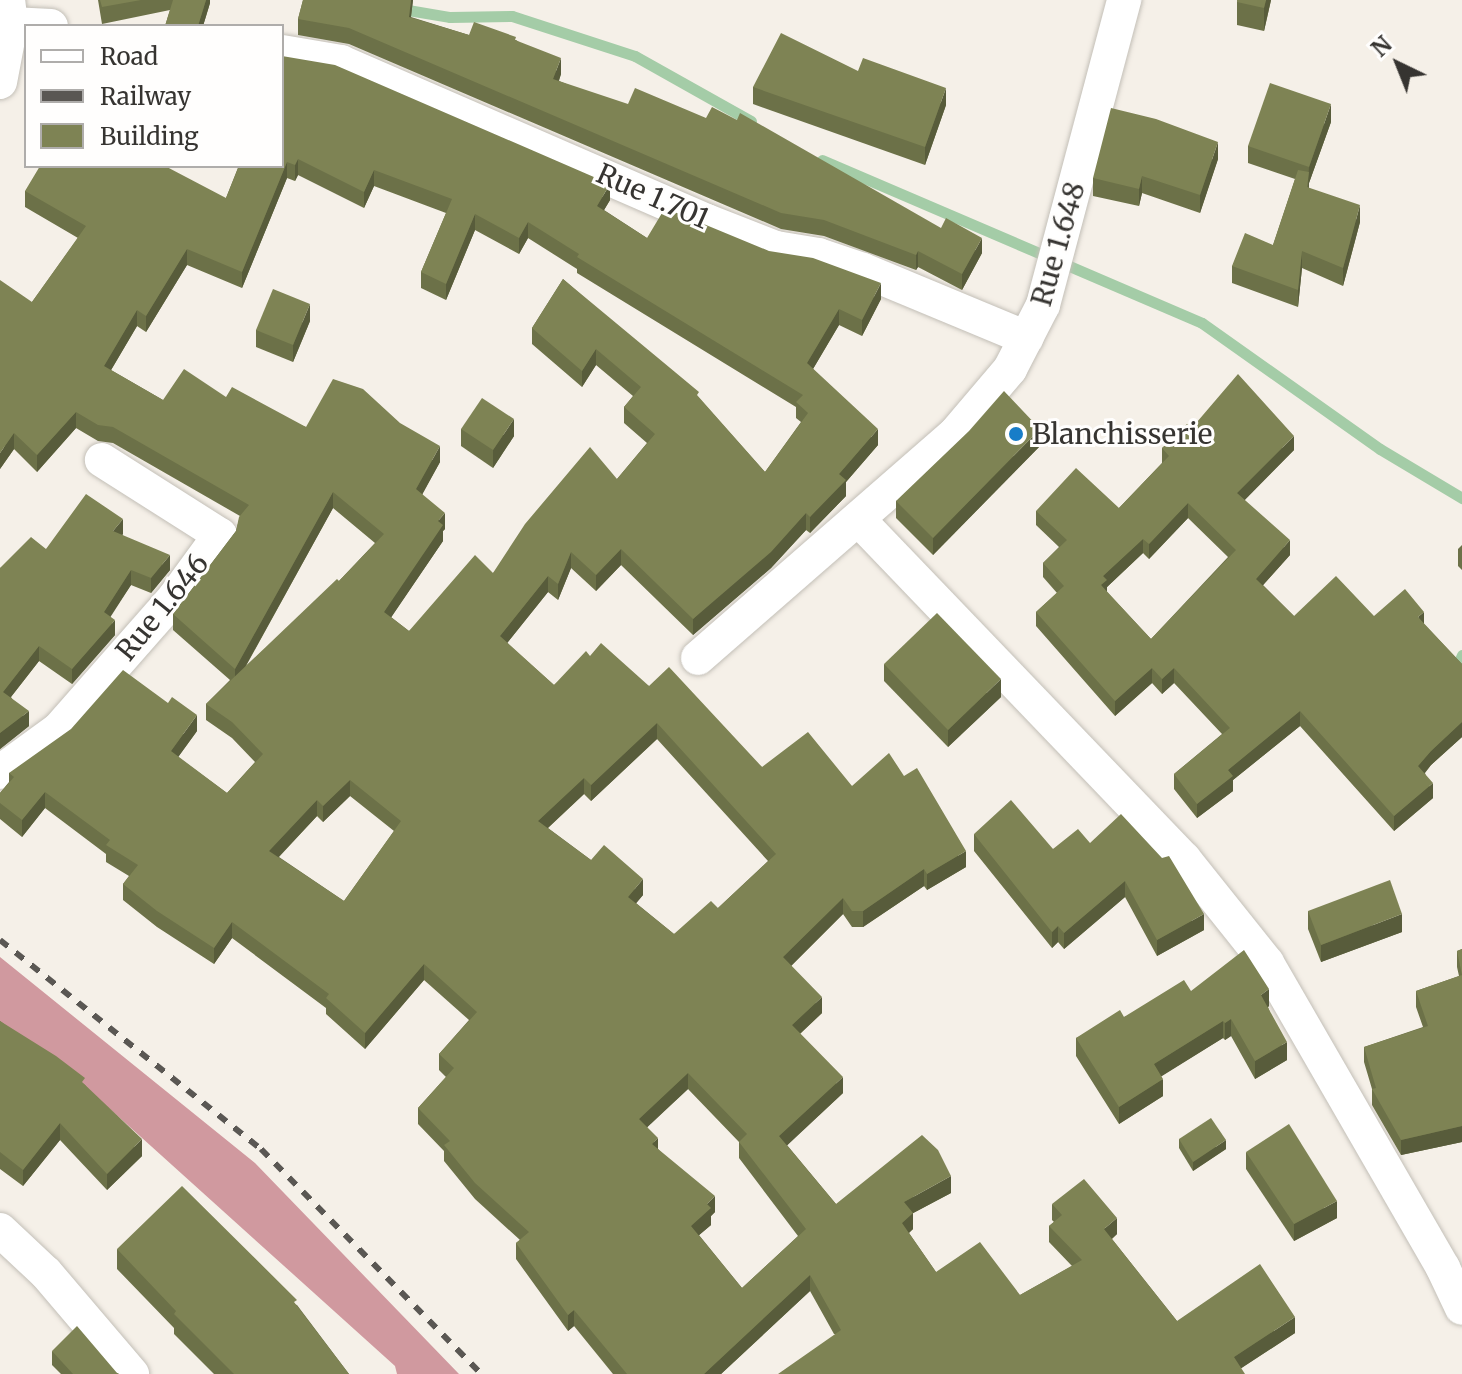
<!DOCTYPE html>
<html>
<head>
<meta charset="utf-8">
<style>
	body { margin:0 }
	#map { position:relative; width:1462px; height:1374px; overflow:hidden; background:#f5f0e8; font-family:Merriweather,serif }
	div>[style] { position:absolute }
	.forest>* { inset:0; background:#d0999f }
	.stream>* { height:11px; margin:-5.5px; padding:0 5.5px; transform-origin:5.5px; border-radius:5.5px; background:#a4cca7 }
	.roads { filter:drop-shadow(0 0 2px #c3bfb7) drop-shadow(0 0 2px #c3bfb7) }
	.street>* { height:34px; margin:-17px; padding:0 17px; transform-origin:17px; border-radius:17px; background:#fff }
	.rail>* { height:6px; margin-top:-3px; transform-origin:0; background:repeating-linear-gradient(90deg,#5a5753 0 10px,transparent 0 20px) }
	.wall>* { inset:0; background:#6c7148 }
	.shaded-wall>* { inset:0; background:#585c3b }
	.building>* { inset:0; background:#7e8354 }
	.dots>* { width:22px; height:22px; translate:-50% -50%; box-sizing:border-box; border:4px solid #fffefd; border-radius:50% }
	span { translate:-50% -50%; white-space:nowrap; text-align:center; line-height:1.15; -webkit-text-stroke:6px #fffefd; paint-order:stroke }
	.street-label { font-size:28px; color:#363431 }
	.poi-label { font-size:28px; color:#363431 }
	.left { translate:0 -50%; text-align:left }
	.legend { position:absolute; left:24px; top:24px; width:260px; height:144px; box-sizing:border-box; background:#fffefd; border:2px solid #afadab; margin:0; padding:10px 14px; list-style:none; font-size:24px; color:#363431 }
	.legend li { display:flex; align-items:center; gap:16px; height:40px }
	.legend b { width:40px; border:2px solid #afadab }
	.north { position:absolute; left:1358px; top:24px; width:80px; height:80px; -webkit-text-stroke:6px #fffefd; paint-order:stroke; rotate:317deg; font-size:22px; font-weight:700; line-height:32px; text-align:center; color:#363431 }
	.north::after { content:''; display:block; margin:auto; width:28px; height:36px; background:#363431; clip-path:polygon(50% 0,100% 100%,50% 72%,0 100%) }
</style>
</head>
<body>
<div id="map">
	<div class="forest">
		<div style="clip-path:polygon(0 957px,255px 1163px,459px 1374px,397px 1374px,395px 1366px,111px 1110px,0 1026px)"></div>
	</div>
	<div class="stream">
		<div style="left:396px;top:8px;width:55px;rotate:9.5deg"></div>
		<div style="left:450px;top:17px;width:62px;rotate:-0.9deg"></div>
		<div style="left:512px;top:16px;width:129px;rotate:18deg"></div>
		<div style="left:635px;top:56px;width:133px;rotate:29.3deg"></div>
		<div style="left:822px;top:160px;width:413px;rotate:23.2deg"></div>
		<div style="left:1202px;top:323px;width:218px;rotate:35.3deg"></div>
		<div style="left:1380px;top:449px;width:96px;rotate:30.9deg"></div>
		<div style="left:1462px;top:655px;width:12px;rotate:114deg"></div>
		<div style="left:1457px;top:666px;width:13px;rotate:67deg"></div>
	</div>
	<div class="roads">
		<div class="street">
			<div style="left:11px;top:24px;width:40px;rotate:2.9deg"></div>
			<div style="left:282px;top:52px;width:60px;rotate:9.6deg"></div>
			<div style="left:341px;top:62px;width:399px;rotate:23.5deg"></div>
			<div style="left:707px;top:221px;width:74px;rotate:21.4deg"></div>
			<div style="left:776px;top:248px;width:43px;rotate:9.5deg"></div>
			<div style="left:818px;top:255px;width:47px;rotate:18.4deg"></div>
			<div style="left:863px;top:270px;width:177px;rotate:22.6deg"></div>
			<div style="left:0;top:82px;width:59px;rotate:-79.3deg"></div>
			<div style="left:11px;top:24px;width:24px;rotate:-97deg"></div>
			<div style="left:858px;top:519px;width:471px;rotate:46.2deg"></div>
			<div style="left:1184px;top:859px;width:133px;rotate:51.4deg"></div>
			<div style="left:1267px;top:963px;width:352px;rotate:60deg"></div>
			<div style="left:1443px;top:1268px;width:44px;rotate:64.6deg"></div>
			<div style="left:698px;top:658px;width:340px;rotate:-41.1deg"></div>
			<div style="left:954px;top:435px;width:87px;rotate:-49.7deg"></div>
			<div style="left:1010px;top:369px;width:72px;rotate:-62.7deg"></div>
			<div style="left:1043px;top:305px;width:316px;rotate:-75.1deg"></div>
			<div style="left:0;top:772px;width:73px;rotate:-36.1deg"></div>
			<div style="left:59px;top:729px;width:174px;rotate:-48.7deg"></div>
			<div style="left:174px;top:598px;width:78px;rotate:-53.9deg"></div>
			<div style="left:220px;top:535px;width:140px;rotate:-147.6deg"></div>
			<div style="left:0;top:1230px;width:63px;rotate:43.1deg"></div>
			<div style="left:46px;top:1273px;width:133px;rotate:49.6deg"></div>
		</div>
	</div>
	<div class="rail">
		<div style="left:0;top:940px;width:334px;rotate:38.7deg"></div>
		<div style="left:261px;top:1149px;width:315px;rotate:45.6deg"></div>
	</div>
	<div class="wall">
		<div style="clip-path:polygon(98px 0,210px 0,210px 3px,203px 26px,165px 26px,170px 10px,102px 24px)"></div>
		<div style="clip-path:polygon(303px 0,413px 0,411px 17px,469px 35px,516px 40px,561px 74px,559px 81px,982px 253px,962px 290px,918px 267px,916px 270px,824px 236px,781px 229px,349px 44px,298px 35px,298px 19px)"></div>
		<div style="clip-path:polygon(1271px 0,1264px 31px,1237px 25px,1237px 2px)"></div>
		<div style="clip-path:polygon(evenodd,282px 56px,610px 200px,604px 210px,647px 238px,881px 299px,862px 336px,839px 325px,813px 369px,878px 445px,846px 482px,846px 496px,810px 533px,806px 530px,771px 568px,693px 635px,621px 565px,596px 591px,571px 568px,558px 600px,548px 592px,507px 643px,554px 685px,590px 656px,649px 686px,762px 767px,852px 786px,904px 776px,966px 867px,927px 890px,924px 886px,863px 927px,852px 927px,843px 914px,791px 966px,822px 1013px,800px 1034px,843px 1093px,787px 1145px,836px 1204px,951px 1193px,913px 1213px,913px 1229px,909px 1233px,936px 1272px,1020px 1295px,1072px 1266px,1049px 1242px,1049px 1226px,1054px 1222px,1052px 1220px,1052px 1204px,1117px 1234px,1112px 1239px,1177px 1321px,1295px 1333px,1241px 1368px,834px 1334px,810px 1291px,721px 1374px,613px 1374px,574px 1326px,568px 1331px,516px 1259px,516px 1243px,520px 1240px,475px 1199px,444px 1161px,444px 1151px,418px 1124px,418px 1108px,446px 1077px,439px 1070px,439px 1054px,469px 1020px,424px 980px,365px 1049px,326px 1014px,326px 1008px,232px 938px,214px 964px,157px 927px,123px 900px,123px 884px,129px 876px,106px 862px,106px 854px,45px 808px,22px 837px,0 819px,0 793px,9px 782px,9px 773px,197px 731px,178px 757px,227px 793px,255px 762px,232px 738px,206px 720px,206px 704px,230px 680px,173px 630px,173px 614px,236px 531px,240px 516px,113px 443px,98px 441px,76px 428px,37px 472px,14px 449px,0 469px,32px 302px,78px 238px,25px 207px,25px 191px,226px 198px,282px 56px,298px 175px,364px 208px,374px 186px,446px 213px,421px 272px,421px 288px,446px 300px,475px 230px,519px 254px,528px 238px,577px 269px,577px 273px,796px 407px,796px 418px,801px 422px,765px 472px,699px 398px,563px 279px,532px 328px,532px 344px,582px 387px,596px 365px,633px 396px,624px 407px,624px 423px,647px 443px,617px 479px,493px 573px,409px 631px,391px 617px,443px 541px,443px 531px,445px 529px,422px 494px,440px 462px,306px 427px,226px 397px,163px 400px,111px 370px,137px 326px,146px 332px,187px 265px,242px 288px,287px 178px,295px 181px,298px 175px,282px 56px,333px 508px,375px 543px,339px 581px,246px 666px,333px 508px,282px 56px,657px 739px,768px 861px,718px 908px,674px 934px,636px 903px,643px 895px,591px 860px,548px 828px,584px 794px,591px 801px,657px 739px,282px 56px,350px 796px,394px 831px,344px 901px,279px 857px,317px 816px,323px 822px,350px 796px,282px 56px,688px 1089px,739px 1142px,739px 1158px,798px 1236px,742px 1288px,699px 1235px,711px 1225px,711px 1216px,715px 1212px,658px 1149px,647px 1127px,688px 1089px)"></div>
		<div style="clip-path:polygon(858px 71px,946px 105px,925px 165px,753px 104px,753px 87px)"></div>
		<div style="clip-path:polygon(1331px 122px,1309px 183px,1309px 188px,1360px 222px,1343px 286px,1302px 268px,1298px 307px,1232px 283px,1232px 266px,1273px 245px,1295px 179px,1248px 163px,1248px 146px)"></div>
		<div style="clip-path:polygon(1218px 159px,1200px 213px,1142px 193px,1139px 206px,1093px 196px,1093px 178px)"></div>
		<div style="clip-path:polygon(310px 321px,293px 362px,256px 347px,256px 330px)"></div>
		<div style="clip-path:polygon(461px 429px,514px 436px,493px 468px,461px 446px)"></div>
		<div style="clip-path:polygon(evenodd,1191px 429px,1294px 450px,1244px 500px,1290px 555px,1263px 585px,1294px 616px,1374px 616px,1424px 624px,1462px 664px,1462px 737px,1431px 765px,1425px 773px,1433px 798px,1394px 831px,1300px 726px,1233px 780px,1233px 791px,1197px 818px,1174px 789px,1174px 774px,1222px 734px,1174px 683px,1162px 694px,1152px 683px,1115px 716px,1036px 626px,1036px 612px,1057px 593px,1043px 577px,1043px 563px,1059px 547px,1036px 525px,1036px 511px,1119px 508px,1162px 463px,1162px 448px,1191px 429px,1188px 518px,1228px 557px,1151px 639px,1107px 592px,1107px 587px,1143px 553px,1149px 559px,1188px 518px)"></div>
		<div style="clip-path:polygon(1040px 446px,933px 555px,896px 518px,896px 501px)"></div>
		<div style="clip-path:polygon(123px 534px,122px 535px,170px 570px,151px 593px,131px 585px,110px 616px,115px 635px,72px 684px,39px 661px,11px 697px,29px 726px,0 749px,0 568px,46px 549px)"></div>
		<div style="clip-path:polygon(1462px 545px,1462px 570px,1458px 566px,1458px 549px)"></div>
		<div style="clip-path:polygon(884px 664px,1001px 697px,948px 747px,884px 681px)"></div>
		<div style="clip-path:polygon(974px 834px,1053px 849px,1090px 843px,1204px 930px,1157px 956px,1125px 897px,1064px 949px,1058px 942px,1052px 948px,974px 851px)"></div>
		<div style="clip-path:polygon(1308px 911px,1402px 932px,1321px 962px,1308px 929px)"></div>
		<div style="clip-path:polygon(1462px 949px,1462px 1142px,1401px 1155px,1372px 1105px,1372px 1089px,1364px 1062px,1364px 1047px,1423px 1027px,1416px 1007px,1416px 991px,1459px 976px,1457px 967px,1457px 951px)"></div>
		<div style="clip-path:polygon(1191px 991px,1269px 1006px,1268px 1007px,1287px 1060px,1255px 1079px,1231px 1036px,1225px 1040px,1223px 1038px,1161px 1076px,1163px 1096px,1119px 1124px,1076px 1056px,1076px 1038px,1124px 1017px)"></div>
		<div style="clip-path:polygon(0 1021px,85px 1085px,142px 1156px,107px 1190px,60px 1140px,23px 1186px,0 1169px)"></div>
		<div style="clip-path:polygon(1179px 1139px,1226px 1149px,1193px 1171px,1179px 1148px)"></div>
		<div style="clip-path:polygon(1246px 1152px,1337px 1218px,1294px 1241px,1246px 1169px)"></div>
		<div style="clip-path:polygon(117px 1249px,297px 1305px,349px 1374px,214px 1374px,174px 1334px,174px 1328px,117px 1269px)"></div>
		<div style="clip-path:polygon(52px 1351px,117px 1373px,119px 1374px,61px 1374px,52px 1365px)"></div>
	</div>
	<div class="shaded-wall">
		<div style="clip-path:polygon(206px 0,210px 0,210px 3px,203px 26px,198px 26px)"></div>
		<div style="clip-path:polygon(411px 0,413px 0,409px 32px,409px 17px)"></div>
		<div style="clip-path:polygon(1266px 0,1271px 0,1264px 31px,1264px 8px)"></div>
		<div style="clip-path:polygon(561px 58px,561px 74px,553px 95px,553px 79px)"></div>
		<div style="clip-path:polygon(946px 88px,946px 105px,925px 165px,925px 147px)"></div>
		<div style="clip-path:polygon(1331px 104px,1331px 122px,1309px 183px,1307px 205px,1309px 167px)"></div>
		<div style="clip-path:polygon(1218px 142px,1218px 159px,1200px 213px,1200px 195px)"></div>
		<div style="clip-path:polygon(298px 159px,298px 175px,295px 181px,295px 165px)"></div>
		<div style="clip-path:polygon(287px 162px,287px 178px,242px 288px,242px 272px)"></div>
		<div style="clip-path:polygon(374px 170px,374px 186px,364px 208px,364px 192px)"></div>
		<div style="clip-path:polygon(1142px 176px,1142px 193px,1139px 206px,1139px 189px)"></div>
		<div style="clip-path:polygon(610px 184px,610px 200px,597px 222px,597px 206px)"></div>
		<div style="clip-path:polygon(1360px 205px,1360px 222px,1343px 286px,1343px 268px)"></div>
		<div style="clip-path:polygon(475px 214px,475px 230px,446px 300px,446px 284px)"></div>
		<div style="clip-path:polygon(528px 222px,528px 238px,519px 254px,519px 238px)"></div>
		<div style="clip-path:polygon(982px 238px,982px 253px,962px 290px,962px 274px)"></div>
		<div style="clip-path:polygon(187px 249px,187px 265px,146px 332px,146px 316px)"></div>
		<div style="clip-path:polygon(918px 251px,918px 267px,916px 270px,916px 255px)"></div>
		<div style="clip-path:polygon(1302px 251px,1302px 268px,1298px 307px,1298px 290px)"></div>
		<div style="clip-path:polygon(881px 283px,881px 299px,862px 336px,862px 320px)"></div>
		<div style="clip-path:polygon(310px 304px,310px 321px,293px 362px,293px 345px)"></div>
		<div style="clip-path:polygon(839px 309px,839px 325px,807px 379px,807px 363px)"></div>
		<div style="clip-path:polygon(137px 310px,137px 326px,104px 382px,104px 366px)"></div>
		<div style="clip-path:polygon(596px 349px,596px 365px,582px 387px,582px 371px)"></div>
		<div style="clip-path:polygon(76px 412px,76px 428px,37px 472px,37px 455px)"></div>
		<div style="clip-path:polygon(514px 419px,514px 436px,493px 468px,493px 450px)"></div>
		<div style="clip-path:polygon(878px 429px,878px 445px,846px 482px,846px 496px,810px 533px,810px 517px,839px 474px)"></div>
		<div style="clip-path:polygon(1040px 429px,1040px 446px,933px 555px,933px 538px)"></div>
		<div style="clip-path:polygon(14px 433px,14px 449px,0 469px,0 453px)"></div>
		<div style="clip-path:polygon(1294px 436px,1294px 450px,1237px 508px,1237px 493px)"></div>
		<div style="clip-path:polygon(440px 446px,440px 462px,416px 506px,416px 489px)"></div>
		<div style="clip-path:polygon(333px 492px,333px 508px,235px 685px,235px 669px)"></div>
		<div style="clip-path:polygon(1188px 503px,1188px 518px,1149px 559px,1149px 544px)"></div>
		<div style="clip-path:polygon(445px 513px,445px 529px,443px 531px,443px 541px,384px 628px,384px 612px,438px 521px)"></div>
		<div style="clip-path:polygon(806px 513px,806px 530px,771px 568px,693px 635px,693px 619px)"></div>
		<div style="clip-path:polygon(123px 519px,123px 534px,113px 546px,113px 531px)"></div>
		<div style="clip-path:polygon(1143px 539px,1143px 553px,1107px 587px,1107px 594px,1101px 585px,1103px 576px)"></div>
		<div style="clip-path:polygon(1290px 540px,1290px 555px,1256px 593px,1256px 579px)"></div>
		<div style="clip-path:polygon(621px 549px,621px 565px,596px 591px,596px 575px)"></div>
		<div style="clip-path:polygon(571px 552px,571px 568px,558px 600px,558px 584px)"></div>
		<div style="clip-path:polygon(170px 555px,170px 570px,151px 593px,151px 578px)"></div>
		<div style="clip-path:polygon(131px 570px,131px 585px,104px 627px,104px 612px)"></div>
		<div style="clip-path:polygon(548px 576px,548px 592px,500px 652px,500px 636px)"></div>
		<div style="clip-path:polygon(1424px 612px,1424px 627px,1418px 617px)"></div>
		<div style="clip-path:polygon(115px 620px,115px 635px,72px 684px,72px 669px)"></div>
		<div style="clip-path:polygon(39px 646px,39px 661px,3px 707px,3px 692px)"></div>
		<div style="clip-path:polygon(1152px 668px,1152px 683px,1115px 716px,1115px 701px)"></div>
		<div style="clip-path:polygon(1174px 668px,1174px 683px,1162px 694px,1162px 679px)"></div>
		<div style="clip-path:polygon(1001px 679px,1001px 697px,948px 747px,948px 730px)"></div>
		<div style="clip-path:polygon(29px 711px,29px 726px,0 749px,0 733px)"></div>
		<div style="clip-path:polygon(1300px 711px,1300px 726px,1233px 780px,1233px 791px,1197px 818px,1197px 804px,1228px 770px)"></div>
		<div style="clip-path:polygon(197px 715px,197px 731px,171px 767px,171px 751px)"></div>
		<div style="clip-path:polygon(1462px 722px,1462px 737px,1431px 765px,1418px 781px,1418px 766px,1431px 751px)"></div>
		<div style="clip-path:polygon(657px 723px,657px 739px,591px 801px,591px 785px)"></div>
		<div style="clip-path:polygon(584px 778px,584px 794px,538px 837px,538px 821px)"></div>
		<div style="clip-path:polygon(350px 780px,350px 796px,323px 822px,323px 806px)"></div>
		<div style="clip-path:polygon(1433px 783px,1433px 798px,1394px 831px,1394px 816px)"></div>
		<div style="clip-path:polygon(45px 792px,45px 808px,22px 837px,22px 820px)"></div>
		<div style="clip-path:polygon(317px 800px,317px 816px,269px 867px,269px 851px)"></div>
		<div style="clip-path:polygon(966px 851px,966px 867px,927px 890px,927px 874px)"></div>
		<div style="clip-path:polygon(924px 869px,924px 886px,863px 927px,863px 911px)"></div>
		<div style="clip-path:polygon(643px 879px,643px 895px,628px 913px,628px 897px)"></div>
		<div style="clip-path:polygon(1125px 881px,1125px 897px,1064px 949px,1064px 933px)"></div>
		<div style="clip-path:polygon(843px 898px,843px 914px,783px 974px,783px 957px)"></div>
		<div style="clip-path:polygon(1204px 914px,1204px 930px,1157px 956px,1157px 940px)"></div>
		<div style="clip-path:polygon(1402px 914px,1402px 932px,1321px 962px,1321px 945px)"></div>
		<div style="clip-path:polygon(232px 922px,232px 938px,214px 964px,214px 948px)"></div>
		<div style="clip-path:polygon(1058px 926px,1058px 942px,1052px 948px,1052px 932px)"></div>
		<div style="clip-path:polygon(424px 964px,424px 980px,365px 1049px,365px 1033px)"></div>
		<div style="clip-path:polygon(1269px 989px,1269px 1006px,1261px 1012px,1261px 995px)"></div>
		<div style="clip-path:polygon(822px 997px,822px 1013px,792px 1041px,792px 1025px)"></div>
		<div style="clip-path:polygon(1231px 1019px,1231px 1036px,1225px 1040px,1225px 1023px)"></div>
		<div style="clip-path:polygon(1223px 1021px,1223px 1038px,1154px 1081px,1154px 1064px)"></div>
		<div style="clip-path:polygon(1287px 1042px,1287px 1060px,1255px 1079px,1255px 1061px)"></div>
		<div style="clip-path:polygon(688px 1073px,688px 1089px,639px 1135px,639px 1119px)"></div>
		<div style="clip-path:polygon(843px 1077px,843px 1093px,779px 1153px,779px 1136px)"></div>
		<div style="clip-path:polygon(1163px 1079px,1163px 1096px,1119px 1124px,1119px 1107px)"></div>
		<div style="clip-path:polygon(60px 1123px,60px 1140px,23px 1186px,23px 1170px)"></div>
		<div style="clip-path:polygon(1462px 1126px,1462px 1142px,1401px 1155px,1401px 1140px)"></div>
		<div style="clip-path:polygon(658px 1138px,658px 1154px,652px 1144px)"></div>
		<div style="clip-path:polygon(142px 1139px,142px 1156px,107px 1190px,107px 1174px)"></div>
		<div style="clip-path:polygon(1226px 1140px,1226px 1149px,1193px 1171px,1193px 1162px)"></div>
		<div style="clip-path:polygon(951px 1176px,951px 1193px,904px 1218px,904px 1202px)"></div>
		<div style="clip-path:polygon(715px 1196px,715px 1212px,711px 1216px,711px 1225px,691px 1242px,691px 1226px,707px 1204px)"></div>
		<div style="clip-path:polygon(1337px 1201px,1337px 1218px,1294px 1241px,1294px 1224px)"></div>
		<div style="clip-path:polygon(913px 1213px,913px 1229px,902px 1239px,902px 1223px)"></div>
		<div style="clip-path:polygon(1117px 1218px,1117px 1234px,1104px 1245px,1104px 1229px)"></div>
		<div style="clip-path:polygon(810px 1275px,810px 1291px,721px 1374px,704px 1374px)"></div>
		<div style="clip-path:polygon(574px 1310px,574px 1326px,568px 1331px,568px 1315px)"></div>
		<div style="clip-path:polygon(1295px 1317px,1295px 1333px,1234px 1373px,1234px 1357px)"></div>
	</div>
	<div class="building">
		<div style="clip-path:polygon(100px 0,141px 0,102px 7px)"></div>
		<div style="clip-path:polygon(173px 0,206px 0,198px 26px,165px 26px)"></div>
		<div style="clip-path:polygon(303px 0,411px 0,409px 17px,469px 35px,474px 22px,516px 37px,515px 40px,561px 58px,553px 79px,628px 104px,635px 88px,706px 118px,712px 107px,737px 120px,740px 113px,941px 228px,946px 218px,982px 238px,962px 274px,918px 251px,916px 255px,824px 220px,781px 213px,349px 28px,298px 19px)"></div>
		<div style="clip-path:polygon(1237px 0,1266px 0,1264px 8px,1237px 2px)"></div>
		<div style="clip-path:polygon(781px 33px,858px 71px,863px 58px,946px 88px,925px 147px,753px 87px)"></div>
		<div style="clip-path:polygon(evenodd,282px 56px,335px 65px,610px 184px,597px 206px,647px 238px,665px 208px,769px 251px,813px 258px,881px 283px,862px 320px,839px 309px,807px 363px,878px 429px,839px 474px,846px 480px,810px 517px,806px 513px,771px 552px,693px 619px,621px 549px,596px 575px,571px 552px,558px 584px,548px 576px,500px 636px,554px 685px,586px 651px,590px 656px,601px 643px,649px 686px,669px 667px,762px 767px,808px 732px,852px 786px,889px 753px,904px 776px,917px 768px,966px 851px,927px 874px,924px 869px,863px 911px,852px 911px,843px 898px,783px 957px,822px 997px,792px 1025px,843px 1077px,779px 1136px,836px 1204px,922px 1135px,938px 1150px,951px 1176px,904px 1202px,913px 1213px,902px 1223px,936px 1272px,980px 1242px,1020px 1295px,1082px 1260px,1049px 1226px,1062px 1215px,1052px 1204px,1084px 1179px,1117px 1218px,1104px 1229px,1177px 1321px,1260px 1264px,1295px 1317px,1234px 1357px,1245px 1374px,778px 1374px,841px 1330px,810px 1275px,704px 1374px,627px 1374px,574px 1310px,568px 1315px,516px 1243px,529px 1232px,475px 1183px,444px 1145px,450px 1141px,418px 1108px,454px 1068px,439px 1054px,477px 1012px,424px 964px,365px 1033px,326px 998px,329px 994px,232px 922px,214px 948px,157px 911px,123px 884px,138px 865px,106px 845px,110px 840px,45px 792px,22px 820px,0 803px,0 793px,14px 777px,9px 773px,71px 729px,123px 670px,168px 703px,172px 697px,197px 715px,171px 751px,227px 793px,263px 754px,232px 722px,206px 704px,337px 579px,339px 581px,384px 534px,333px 492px,235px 669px,173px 614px,236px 531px,239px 517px,249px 505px,113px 427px,98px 425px,76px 412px,37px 455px,14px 433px,0 453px,0 280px,32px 302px,86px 226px,25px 191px,40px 166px,165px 166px,226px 198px,239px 166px,282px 166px,282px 56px,298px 159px,364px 192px,374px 170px,452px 199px,421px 272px,446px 284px,475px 214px,519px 238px,528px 222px,579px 254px,577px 257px,803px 395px,796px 402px,808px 413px,765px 472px,697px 395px,699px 392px,563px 279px,532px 328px,582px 371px,596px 349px,641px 387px,624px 407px,655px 434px,617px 479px,590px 447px,525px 524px,493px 573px,475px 555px,409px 631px,384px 612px,443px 525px,438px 521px,445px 513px,416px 489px,440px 446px,400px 423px,363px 389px,333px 379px,306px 427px,232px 387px,226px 397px,184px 369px,163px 400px,104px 366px,137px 310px,146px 316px,187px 249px,242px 272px,287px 162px,295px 165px,298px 159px,282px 56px,657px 723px,776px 854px,718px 908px,711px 901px,674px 934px,628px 897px,643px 879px,604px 845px,591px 860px,538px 821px,584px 778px,591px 785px,657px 723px,282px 56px,350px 780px,401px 821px,344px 901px,269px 851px,317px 800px,323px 806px,350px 780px,282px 56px,688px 1073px,747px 1134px,739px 1142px,806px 1229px,742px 1288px,691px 1226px,711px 1208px,707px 1204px,715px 1196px,652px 1144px,658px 1138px,639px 1119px,688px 1073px)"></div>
		<div style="clip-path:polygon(1270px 83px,1331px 104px,1309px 167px,1248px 146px)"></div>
		<div style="clip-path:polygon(1111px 108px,1156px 119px,1218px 142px,1200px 195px,1142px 176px,1139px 189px,1093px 178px)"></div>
		<div style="clip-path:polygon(1298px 170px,1309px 172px,1307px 187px,1360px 205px,1343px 268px,1302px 251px,1298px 290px,1232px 266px,1245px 233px,1273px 245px)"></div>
		<div style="clip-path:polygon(273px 289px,310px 304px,293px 345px,256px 330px)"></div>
		<div style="clip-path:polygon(evenodd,1238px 374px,1294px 436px,1237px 493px,1290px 540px,1256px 579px,1294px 616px,1336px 576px,1374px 616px,1405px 589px,1424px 612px,1418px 617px,1462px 664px,1462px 722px,1431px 751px,1418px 766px,1433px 783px,1394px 816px,1300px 711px,1228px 770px,1233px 776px,1197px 804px,1174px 774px,1230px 728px,1174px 668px,1162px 679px,1152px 668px,1115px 701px,1036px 612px,1064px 586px,1043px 563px,1067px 540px,1036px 511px,1076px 468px,1119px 508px,1169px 456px,1162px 448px,1187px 424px,1191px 429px,1238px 374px,1188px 503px,1236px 550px,1151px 639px,1101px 585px,1107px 580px,1103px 576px,1143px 539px,1149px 544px,1188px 503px)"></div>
		<div style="clip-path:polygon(1004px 391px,1040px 429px,933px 538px,896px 501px,969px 431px)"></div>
		<div style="clip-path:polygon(482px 398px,514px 419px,493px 450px,461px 429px)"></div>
		<div style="clip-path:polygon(86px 494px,123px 519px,113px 531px,170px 555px,151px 578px,131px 570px,104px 612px,115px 620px,72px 669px,39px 646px,3px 692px,29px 711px,0 733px,0 568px,31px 537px,46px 549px)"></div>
		<div style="clip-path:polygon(937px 613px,1001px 679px,948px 730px,884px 664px)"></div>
		<div style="clip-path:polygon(1011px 800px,1053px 849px,1078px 829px,1090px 843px,1121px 814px,1162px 858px,1169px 856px,1204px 914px,1157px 940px,1125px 881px,1064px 933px,1058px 926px,1052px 932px,974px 834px)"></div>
		<div style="clip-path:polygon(1390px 880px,1402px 914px,1321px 945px,1308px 911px)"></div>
		<div style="clip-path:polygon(1462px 949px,1462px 1126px,1401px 1140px,1372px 1089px,1376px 1088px,1364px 1047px,1428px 1026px,1416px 991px,1462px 975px,1457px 951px)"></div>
		<div style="clip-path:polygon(1244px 950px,1269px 989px,1261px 995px,1287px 1042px,1255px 1061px,1231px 1019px,1225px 1023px,1223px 1021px,1154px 1064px,1163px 1079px,1119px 1107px,1076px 1038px,1120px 1010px,1124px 1017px,1184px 980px,1191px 991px)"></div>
		<div style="clip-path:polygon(0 1021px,56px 1056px,85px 1078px,82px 1082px,142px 1139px,107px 1174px,60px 1123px,23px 1170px,0 1152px)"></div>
		<div style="clip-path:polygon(1211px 1118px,1226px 1140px,1193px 1162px,1179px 1139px)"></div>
		<div style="clip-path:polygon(1289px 1124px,1337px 1201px,1294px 1224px,1246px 1152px)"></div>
		<div style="clip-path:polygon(182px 1186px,297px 1300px,294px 1302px,349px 1374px,234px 1374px,174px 1314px,176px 1311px,117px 1249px)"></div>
		<div style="clip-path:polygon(77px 1326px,117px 1373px,119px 1374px,73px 1374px,52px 1351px)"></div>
	</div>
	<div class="dots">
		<div style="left:1016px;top:434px;background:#187dc8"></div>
	</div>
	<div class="street-label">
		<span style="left:653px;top:196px;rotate:24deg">Rue 1.701</span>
		<span style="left:1058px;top:244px;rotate:-74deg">Rue 1.648</span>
		<span style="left:162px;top:607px;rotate:-51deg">Rue 1.646</span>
	</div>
	<div class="poi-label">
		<span class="left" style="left:1032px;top:434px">Blanchisserie</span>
	</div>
	<ul class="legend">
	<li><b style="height:10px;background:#fff"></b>Road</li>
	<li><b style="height:10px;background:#5a5753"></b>Railway</li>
	<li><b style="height:22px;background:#7e8354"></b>Building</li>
	</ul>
	<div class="north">N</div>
</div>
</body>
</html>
